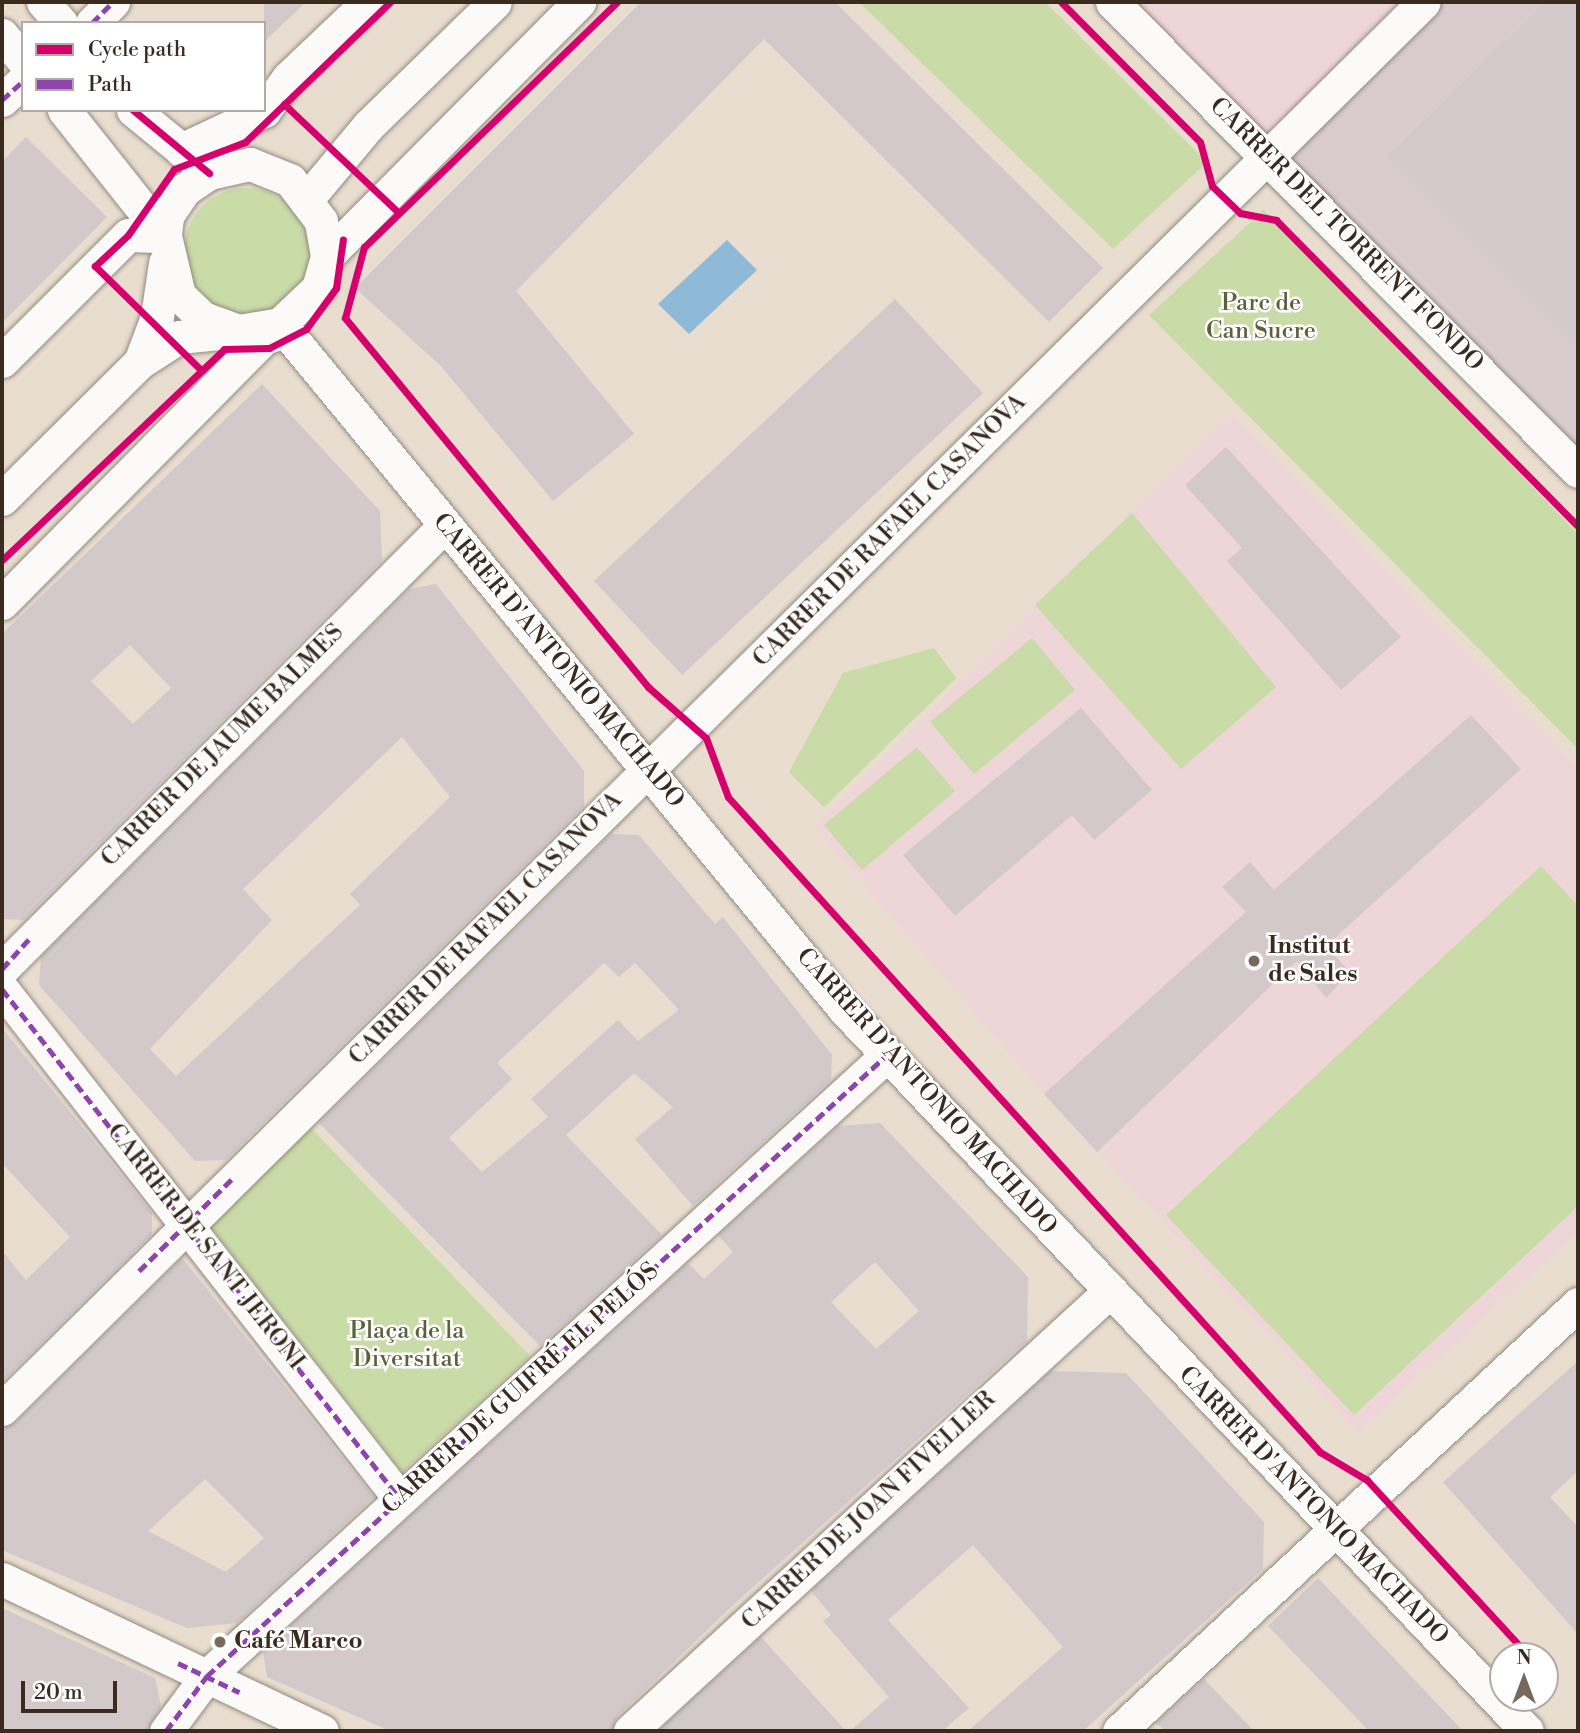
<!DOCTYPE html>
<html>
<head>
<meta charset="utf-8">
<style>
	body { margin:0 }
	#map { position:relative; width:1580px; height:1733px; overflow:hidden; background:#e8ddce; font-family:"Libre Bodoni",serif }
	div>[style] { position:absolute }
	.built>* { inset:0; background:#eed5d8 }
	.industrial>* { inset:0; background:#dacbcf }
	.green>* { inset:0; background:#c9dba6 }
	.round { border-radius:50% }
	.water>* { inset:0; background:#8eb9d7 }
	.building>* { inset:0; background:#d3c9ca }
	.roads { filter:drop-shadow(0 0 2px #928a80) drop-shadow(0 0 2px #928a80) }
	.minor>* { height:33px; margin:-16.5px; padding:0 16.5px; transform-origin:16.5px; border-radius:16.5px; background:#fcfaf8 }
	.quiet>* { height:5px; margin-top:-2.5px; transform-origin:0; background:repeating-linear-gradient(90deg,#8e44ad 0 10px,transparent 0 15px) }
	.cycleway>* { height:7px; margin:-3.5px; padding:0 3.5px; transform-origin:3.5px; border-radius:3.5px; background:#d6006c }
	.dots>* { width:19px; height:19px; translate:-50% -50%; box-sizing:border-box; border:4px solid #fff; border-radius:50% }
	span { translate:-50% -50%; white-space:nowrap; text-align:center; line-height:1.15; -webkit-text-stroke:5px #fff; paint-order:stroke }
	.street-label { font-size:24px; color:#3b2a1e }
	.park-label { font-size:24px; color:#5e5f3d }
	.poi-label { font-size:24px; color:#3b2a1e; font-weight:700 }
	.left { translate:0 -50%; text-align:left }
	.frame { position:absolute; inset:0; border:4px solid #3b2a1e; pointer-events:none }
	.legend { position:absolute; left:21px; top:21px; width:245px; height:91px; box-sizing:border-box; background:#fff; border:2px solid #b1aaa5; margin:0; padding:9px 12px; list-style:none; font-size:21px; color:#3b2a1e }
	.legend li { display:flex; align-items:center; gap:14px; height:35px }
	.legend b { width:35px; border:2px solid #b1aaa5 }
	.north { position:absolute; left:1489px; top:1642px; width:70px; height:70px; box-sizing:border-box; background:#fff; border:2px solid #b1aaa5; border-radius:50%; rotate:0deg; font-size:19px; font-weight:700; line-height:28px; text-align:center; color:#3b2a1e }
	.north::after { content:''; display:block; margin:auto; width:24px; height:32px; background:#78695c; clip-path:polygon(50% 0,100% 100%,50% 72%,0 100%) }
	.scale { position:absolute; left:21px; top:1681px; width:96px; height:32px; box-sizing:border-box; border:4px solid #3b2a1e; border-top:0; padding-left:9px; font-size:21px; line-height:24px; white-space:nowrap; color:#3b2a1e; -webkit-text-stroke:5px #fff; paint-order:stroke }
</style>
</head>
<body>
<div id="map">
	<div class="built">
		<div style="clip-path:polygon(1110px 2px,1402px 2px,1254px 148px)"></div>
		<div style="clip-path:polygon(1231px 413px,1578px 767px,1578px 1233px,1358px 1432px,1044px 1094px,814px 827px)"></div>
	</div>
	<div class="industrial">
		<div style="clip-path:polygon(1402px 2px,1578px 2px,1578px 477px,1254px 148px)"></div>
	</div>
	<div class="green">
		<div style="clip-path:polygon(859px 2px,1045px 2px,1207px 162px,1113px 249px)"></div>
		<div class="round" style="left:184px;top:188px;width:126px;height:126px"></div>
		<div style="clip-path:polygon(1264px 210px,1578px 534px,1578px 749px,1149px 315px)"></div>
		<div style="clip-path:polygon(1132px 513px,1276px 687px,1181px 769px,1035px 605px)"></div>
		<div style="clip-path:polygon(1032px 638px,1075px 690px,974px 774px,930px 722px)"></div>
		<div style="clip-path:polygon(934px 648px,956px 678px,824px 807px,789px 772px,843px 673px)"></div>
		<div style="clip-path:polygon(917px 747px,955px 791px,862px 870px,824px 825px)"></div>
		<div style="clip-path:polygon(1541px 866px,1578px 906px,1578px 1206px,1354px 1415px,1166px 1215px)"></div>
		<div style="clip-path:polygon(309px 1126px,530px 1356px,402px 1472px,207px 1222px)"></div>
	</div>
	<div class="water">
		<div style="clip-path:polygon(727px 240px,757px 270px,689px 334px,658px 304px)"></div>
	</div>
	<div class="building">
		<div style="clip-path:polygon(264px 2px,306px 2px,264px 42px)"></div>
		<div style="clip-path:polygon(641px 2px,835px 2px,1103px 268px,1049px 322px,764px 39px,516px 291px,634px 434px,553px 501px,441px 366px,355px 288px)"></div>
		<div style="clip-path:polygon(1545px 2px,1578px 2px,1578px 349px,1387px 158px)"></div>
		<div style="clip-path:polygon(26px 137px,107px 217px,2px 323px,2px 162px)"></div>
		<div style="clip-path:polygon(895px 299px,983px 393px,682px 675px,594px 581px)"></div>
		<div style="clip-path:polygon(evenodd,262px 384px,380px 511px,382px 561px,24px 920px,2px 919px,2px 634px,262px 384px,130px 645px,171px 688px,133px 724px,91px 681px,130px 645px)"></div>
		<div style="clip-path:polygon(1226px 447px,1401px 637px,1341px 690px,1227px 561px,1242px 548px,1185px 485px)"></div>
		<div style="clip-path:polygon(evenodd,436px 584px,584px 771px,584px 806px,226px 1160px,195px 1161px,39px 985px,41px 957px,409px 589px,436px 584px,402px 737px,450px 797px,350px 894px,360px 905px,176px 1076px,150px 1049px,272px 920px,243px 889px,402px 737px)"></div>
		<div style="clip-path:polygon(1081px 708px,1152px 790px,1094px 840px,1072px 815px,955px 916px,903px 855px)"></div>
		<div style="clip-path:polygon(1471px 715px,1521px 769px,1326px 946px,1350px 972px,1326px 998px,1297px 961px,1097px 1152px,1044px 1094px,1246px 912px,1222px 887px,1250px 862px,1274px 890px)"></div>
		<div style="clip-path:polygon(evenodd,611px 834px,639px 835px,715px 924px,723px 917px,832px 1055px,831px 1080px,693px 1206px,635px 1139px,673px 1107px,634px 1073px,566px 1135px,662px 1235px,540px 1346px,319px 1123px,611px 834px,604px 963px,619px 977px,635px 963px,679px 1010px,638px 1041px,618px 1020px,531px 1099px,548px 1117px,482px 1172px,449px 1138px,512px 1079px,497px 1063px,604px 963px)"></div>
		<div style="clip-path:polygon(2px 1028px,152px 1213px,152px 1234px,2px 1382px,2px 1251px,26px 1280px,70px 1237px,2px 1163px)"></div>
		<div style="clip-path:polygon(evenodd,880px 1123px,1028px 1277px,1027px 1341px,732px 1606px,617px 1717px,611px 1731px,390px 1731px,267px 1677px,263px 1651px,688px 1263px,704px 1279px,733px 1252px,718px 1235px,838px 1126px,880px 1123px,875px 1262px,919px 1311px,876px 1349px,831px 1302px,875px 1262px)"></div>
		<div style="clip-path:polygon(evenodd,182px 1258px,374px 1497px,237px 1623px,187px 1628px,2px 1550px,2px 1428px,16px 1423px,182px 1258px,205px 1479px,264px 1538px,226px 1572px,148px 1531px,205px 1479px)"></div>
		<div style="clip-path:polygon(1578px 1361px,1578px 1471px,1550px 1497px,1578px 1527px,1578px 1634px,1443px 1482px)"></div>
		<div style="clip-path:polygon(1051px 1371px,1126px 1373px,1264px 1522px,1263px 1569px,1083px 1731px,968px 1731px,1063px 1647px,973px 1545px,888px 1620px,969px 1708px,942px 1731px,850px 1731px,889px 1697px,823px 1621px,831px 1615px,811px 1591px)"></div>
		<div style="clip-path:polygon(1318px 1578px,1463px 1731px,1369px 1731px,1268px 1626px)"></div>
		<div style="clip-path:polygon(2px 1608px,155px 1678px,161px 1706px,147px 1731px,2px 1731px)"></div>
		<div style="clip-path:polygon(761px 1637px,846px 1731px,658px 1731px)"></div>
		<div style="clip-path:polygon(1204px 1679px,1254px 1731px,1165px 1731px,1156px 1723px)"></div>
	</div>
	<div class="roads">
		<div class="minor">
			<div style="left:43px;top:2px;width:28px;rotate:49deg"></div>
			<div style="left:1112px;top:2px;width:661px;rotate:45.18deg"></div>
			<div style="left:92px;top:23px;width:30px;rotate:-45deg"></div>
			<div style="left:2px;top:35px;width:33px;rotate:50deg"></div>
			<div style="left:2px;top:100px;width:28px;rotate:-42deg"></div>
			<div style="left:64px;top:110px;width:129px;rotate:51.6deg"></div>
			<div style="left:144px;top:211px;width:24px;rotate:12deg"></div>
			<div style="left:133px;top:110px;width:85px;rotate:39.3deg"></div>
			<div style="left:181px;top:150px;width:92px;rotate:-25.2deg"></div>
			<div style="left:264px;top:111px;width:41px;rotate:-54deg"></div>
			<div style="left:288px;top:78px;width:110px;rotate:-43.5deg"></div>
			<div style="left:307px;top:199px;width:95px;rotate:-50.1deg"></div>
			<div style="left:368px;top:126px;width:177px;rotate:-44.3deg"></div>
			<div style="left:327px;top:256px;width:358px;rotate:-45.2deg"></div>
			<div style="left:280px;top:324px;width:889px;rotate:50.52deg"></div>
			<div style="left:845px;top:1010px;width:992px;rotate:46.59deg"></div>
			<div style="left:2px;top:361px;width:178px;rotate:-45deg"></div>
			<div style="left:128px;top:235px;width:37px;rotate:2deg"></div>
			<div style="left:140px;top:362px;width:48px;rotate:-69.3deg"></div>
			<div style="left:157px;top:317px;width:55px;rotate:-81.6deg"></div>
			<div style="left:2px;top:499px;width:194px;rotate:-44.8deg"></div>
			<div style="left:140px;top:362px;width:46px;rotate:-32.7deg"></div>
			<div style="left:179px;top:337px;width:60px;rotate:-5.7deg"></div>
			<div style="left:239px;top:331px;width:42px;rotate:-9.7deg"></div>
			<div style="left:280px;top:324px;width:52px;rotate:-43.5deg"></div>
			<div style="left:318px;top:288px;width:33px;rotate:-74deg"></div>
			<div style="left:327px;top:256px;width:36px;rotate:-100deg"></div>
			<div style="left:321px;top:221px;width:51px;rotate:-127.1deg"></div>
			<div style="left:290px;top:180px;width:43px;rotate:-158.2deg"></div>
			<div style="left:250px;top:164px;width:42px;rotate:167.6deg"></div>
			<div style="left:209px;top:173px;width:29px;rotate:146deg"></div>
			<div style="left:185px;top:189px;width:32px;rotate:124deg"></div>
			<div style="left:167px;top:216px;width:20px;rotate:96deg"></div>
			<div style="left:165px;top:236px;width:61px;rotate:76.7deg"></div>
			<div style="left:179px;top:295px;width:33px;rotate:44deg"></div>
			<div style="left:203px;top:318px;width:38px;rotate:20deg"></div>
			<div style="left:2px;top:603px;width:373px;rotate:-45.3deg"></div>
			<div style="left:264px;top:338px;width:23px;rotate:-18deg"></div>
			<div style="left:2px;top:969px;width:627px;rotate:-45.06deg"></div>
			<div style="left:2px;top:989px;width:647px;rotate:52.03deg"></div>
			<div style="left:2px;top:1409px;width:2000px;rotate:-44.7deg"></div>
			<div style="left:2px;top:1579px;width:354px;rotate:25.4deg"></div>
			<div style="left:166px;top:1731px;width:69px;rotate:-53.3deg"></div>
			<div style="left:207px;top:1676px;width:921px;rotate:-42.4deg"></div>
			<div style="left:630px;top:1731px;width:650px;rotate:-42.51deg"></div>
			<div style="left:1119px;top:1731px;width:627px;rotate:-42.93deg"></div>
		</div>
	</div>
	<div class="quiet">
		<div style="left:92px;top:23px;width:30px;rotate:-45deg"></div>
		<div style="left:2px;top:100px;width:28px;rotate:-42deg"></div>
		<div style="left:2px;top:969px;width:42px;rotate:-47.9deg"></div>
		<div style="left:2px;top:989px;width:647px;rotate:52.03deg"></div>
		<div style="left:139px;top:1271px;width:135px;rotate:-44.7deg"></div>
		<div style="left:178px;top:1663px;width:68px;rotate:25.4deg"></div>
		<div style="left:166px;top:1731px;width:69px;rotate:-53.3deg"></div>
		<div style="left:207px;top:1676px;width:921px;rotate:-42.4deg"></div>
	</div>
	<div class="cycleway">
		<div style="left:617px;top:2px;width:352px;rotate:135.9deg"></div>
		<div style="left:364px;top:247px;width:73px;rotate:105deg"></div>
		<div style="left:345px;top:318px;width:477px;rotate:50.6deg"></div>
		<div style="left:648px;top:687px;width:77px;rotate:41.3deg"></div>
		<div style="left:706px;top:738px;width:63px;rotate:69.6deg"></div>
		<div style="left:728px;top:797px;width:883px;rotate:47.89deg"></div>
		<div style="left:1320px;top:1452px;width:55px;rotate:30.8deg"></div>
		<div style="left:1367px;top:1480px;width:239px;rotate:47.4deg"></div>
		<div style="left:1061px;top:2px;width:197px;rotate:45.2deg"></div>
		<div style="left:1200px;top:142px;width:46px;rotate:74.7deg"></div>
		<div style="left:1212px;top:186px;width:39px;rotate:44deg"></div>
		<div style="left:1240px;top:213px;width:37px;rotate:11deg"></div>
		<div style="left:1276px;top:220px;width:430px;rotate:45.4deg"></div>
		<div style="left:284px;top:104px;width:158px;rotate:43.5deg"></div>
		<div style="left:133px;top:110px;width:99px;rotate:39.7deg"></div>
		<div style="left:199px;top:368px;width:146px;rotate:-135.6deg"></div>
		<div style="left:95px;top:266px;width:45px;rotate:-43.2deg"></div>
		<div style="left:128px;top:235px;width:80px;rotate:-55.1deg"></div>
		<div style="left:174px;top:169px;width:76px;rotate:-20.8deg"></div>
		<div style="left:245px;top:142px;width:202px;rotate:-44deg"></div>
		<div style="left:2px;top:560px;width:306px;rotate:-43.5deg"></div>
		<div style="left:224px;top:349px;width:45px;rotate:-1.3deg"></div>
		<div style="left:269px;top:348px;width:42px;rotate:-27.2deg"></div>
		<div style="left:306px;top:329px;width:51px;rotate:-53.8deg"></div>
		<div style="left:336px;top:288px;width:49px;rotate:-81.9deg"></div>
	</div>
	<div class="dots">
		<div style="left:1254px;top:961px;background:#78695c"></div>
		<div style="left:220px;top:1642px;background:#78695c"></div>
	</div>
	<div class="street-label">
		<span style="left:1346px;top:235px;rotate:45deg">CARRER DEL TORRENT FONDO</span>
		<span style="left:890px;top:531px;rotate:-45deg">CARRER DE RAFAEL CASANOVA</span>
		<span style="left:558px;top:661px;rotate:50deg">CARRER D'ANTONIO MACHADO</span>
		<span style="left:223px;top:746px;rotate:-45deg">CARRER DE JAUME BALMES</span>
		<span style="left:486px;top:929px;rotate:-45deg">CARRER DE RAFAEL CASANOVA</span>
		<span style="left:926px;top:1092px;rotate:48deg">CARRER D'ANTONIO MACHADO</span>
		<span style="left:205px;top:1247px;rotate:52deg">CARRER DE SANT JERONI</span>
		<span style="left:521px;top:1389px;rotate:-42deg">CARRER DE GUIFRÉ EL PELÓS</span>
		<span style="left:1313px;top:1506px;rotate:46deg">CARRER D'ANTONIO MACHADO</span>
		<span style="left:869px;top:1511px;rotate:-43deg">CARRER DE JOAN FIVELLER</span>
	</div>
	<div class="park-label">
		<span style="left:1261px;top:318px">Parc de<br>Can Sucre</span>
		<span style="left:407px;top:1346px">Plaça de la<br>Diversitat</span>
	</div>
	<div class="poi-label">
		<span class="left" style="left:1268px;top:961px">Institut<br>de Sales</span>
		<span class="left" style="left:234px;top:1642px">Café Marco</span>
	</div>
	<div class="frame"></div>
	<ul class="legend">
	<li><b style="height:9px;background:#d6006c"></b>Cycle path</li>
	<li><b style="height:9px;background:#8e44ad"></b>Path</li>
	</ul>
	<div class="north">N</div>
	<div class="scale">20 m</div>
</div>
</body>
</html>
